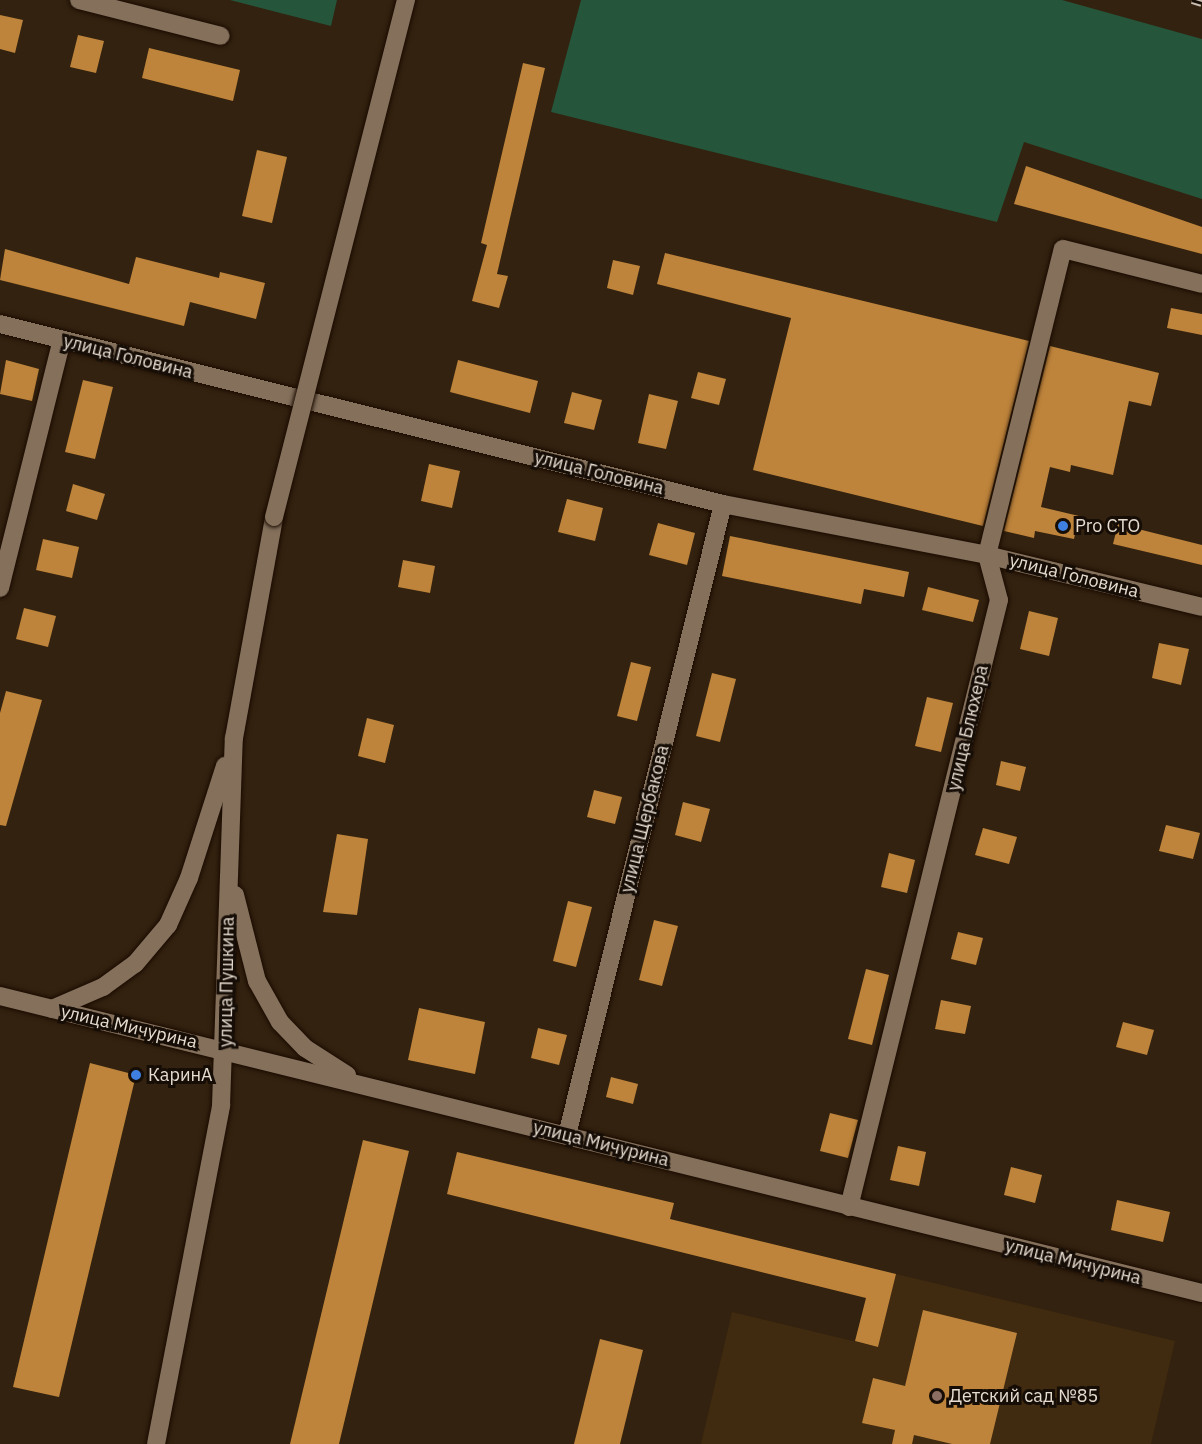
<!DOCTYPE html>
<html>
<head>
<meta charset="utf-8">
<style>
	body { margin:0 }
	#map { position:relative; width:1202px; height:1444px; overflow:hidden; background:#33220f; font-family:"IBM Plex Sans",sans-serif }
	div>[style] { position:absolute }
	.built>* { inset:0; background:#402a10 }
	.green>* { inset:0; background:#25553a }
	.building>* { inset:0; background:#be843b }
	.roads { filter:drop-shadow(0 0 2px #1a0b00) drop-shadow(0 0 2px #1a0b00) }
	.street>* { height:18px; margin:-9px; padding:0 9px; transform-origin:9px; border-radius:9px; background:#84705b }
	.secondary>* { height:18px; margin:-9px; padding:0 9px; transform-origin:9px; border-radius:9px; background:#84705b }
	.rail>* { height:7px; margin-top:-3.5px; transform-origin:0; background:repeating-linear-gradient(90deg,#150d06 0 14px,#cbbfb2 0 28px); box-sizing:border-box; border-block:2px solid #cbbfb2 }
	.bridges { filter:drop-shadow(0 0 2px #1a0b00) drop-shadow(0 0 2px #1a0b00) }
	.secondary-bridge>* { height:18px; margin:-9px; padding:0 9px; transform-origin:9px; border-radius:9px; background:#84705b }
	.dots>* { width:16px; height:16px; translate:-50% -50%; box-sizing:border-box; border:3px solid #150d06; border-radius:50% }
	span { translate:-50% -50%; white-space:nowrap; text-align:center; line-height:1.15; -webkit-text-stroke:6px #150d06; paint-order:stroke }
	.street-label { font-size:18px; color:#e7dcd0 }
	.poi-label { font-size:18px; color:#e7dcd0 }
	.left { translate:0 -50%; text-align:left }
</style>
</head>
<body>
<div id="map">
	<div class="built">
		<div style="clip-path:polygon(896px 1274px,1175px 1341px,1151px 1444px,701px 1444px,732px 1312px,878px 1347px)"></div>
	</div>
	<div class="green">
		<div style="clip-path:polygon(230px 0,337px 0,331px 26px)"></div>
		<div style="clip-path:polygon(581px 0,1062px 0,1202px 39px,1202px 199px,1024px 142px,997px 222px,551px 112px)"></div>
	</div>
	<div class="building">
		<div style="clip-path:polygon(0 15px,23px 20px,15px 53px,0 49px)"></div>
		<div style="clip-path:polygon(78px 35px,104px 41px,96px 73px,70px 67px)"></div>
		<div style="clip-path:polygon(149px 48px,240px 70px,233px 101px,142px 78px)"></div>
		<div style="clip-path:polygon(523px 63px,545px 68px,497px 274px,508px 276px,499px 308px,472px 301px,487px 245px,481px 243px)"></div>
		<div style="clip-path:polygon(257px 150px,287px 157px,272px 223px,242px 216px)"></div>
		<div style="clip-path:polygon(1026px 166px,1202px 227px,1202px 254px,1014px 204px)"></div>
		<div style="clip-path:polygon(5px 249px,129px 284px,136px 257px,219px 278px,220px 272px,265px 283px,256px 319px,190px 302px,184px 326px,0 280px)"></div>
		<div style="clip-path:polygon(665px 253px,1029px 341px,983px 526px,753px 470px,791px 318px,657px 284px)"></div>
		<div style="clip-path:polygon(613px 260px,640px 266px,633px 295px,607px 288px)"></div>
		<div style="clip-path:polygon(1171px 308px,1202px 314px,1202px 335px,1167px 328px)"></div>
		<div style="clip-path:polygon(1050px 346px,1159px 373px,1151px 406px,1129px 401px,1113px 475px,1071px 465px,1070px 472px,1050px 467px,1041px 507px,1079px 516px,1074px 539px,1035px 531px,1034px 538px,1004px 531px)"></div>
		<div style="clip-path:polygon(6px 360px,39px 369px,32px 401px,0 394px)"></div>
		<div style="clip-path:polygon(458px 360px,538px 381px,530px 413px,450px 392px)"></div>
		<div style="clip-path:polygon(698px 372px,726px 379px,719px 405px,691px 398px)"></div>
		<div style="clip-path:polygon(83px 380px,113px 387px,95px 459px,65px 452px)"></div>
		<div style="clip-path:polygon(572px 392px,602px 400px,594px 430px,564px 423px)"></div>
		<div style="clip-path:polygon(649px 394px,678px 401px,666px 449px,638px 443px)"></div>
		<div style="clip-path:polygon(429px 464px,460px 471px,452px 508px,421px 501px)"></div>
		<div style="clip-path:polygon(73px 484px,105px 494px,97px 520px,66px 511px)"></div>
		<div style="clip-path:polygon(567px 499px,603px 508px,595px 541px,558px 532px)"></div>
		<div style="clip-path:polygon(658px 523px,695px 533px,687px 565px,649px 555px)"></div>
		<div style="clip-path:polygon(1118px 524px,1202px 545px,1202px 565px,1113px 544px)"></div>
		<div style="clip-path:polygon(730px 536px,909px 572px,904px 597px,864px 589px,861px 604px,722px 576px)"></div>
		<div style="clip-path:polygon(43px 539px,79px 547px,72px 578px,36px 570px)"></div>
		<div style="clip-path:polygon(403px 560px,435px 566px,430px 593px,398px 587px)"></div>
		<div style="clip-path:polygon(928px 587px,979px 600px,973px 622px,922px 610px)"></div>
		<div style="clip-path:polygon(24px 608px,56px 616px,48px 647px,16px 639px)"></div>
		<div style="clip-path:polygon(1029px 611px,1058px 618px,1049px 656px,1020px 649px)"></div>
		<div style="clip-path:polygon(1159px 643px,1189px 649px,1181px 685px,1152px 678px)"></div>
		<div style="clip-path:polygon(631px 662px,651px 667px,637px 721px,617px 716px)"></div>
		<div style="clip-path:polygon(712px 673px,736px 679px,720px 742px,696px 736px)"></div>
		<div style="clip-path:polygon(6px 691px,42px 700px,6px 826px,0 825px,0 713px)"></div>
		<div style="clip-path:polygon(927px 697px,953px 703px,941px 752px,915px 746px)"></div>
		<div style="clip-path:polygon(367px 718px,394px 725px,385px 763px,358px 756px)"></div>
		<div style="clip-path:polygon(1001px 761px,1026px 767px,1020px 791px,996px 785px)"></div>
		<div style="clip-path:polygon(594px 790px,622px 797px,615px 824px,587px 817px)"></div>
		<div style="clip-path:polygon(683px 802px,710px 809px,701px 842px,675px 835px)"></div>
		<div style="clip-path:polygon(1166px 825px,1200px 833px,1193px 859px,1159px 851px)"></div>
		<div style="clip-path:polygon(983px 828px,1017px 837px,1009px 864px,975px 855px)"></div>
		<div style="clip-path:polygon(337px 834px,368px 839px,357px 915px,323px 912px)"></div>
		<div style="clip-path:polygon(889px 853px,915px 860px,907px 893px,881px 887px)"></div>
		<div style="clip-path:polygon(568px 901px,592px 907px,576px 967px,553px 961px)"></div>
		<div style="clip-path:polygon(654px 920px,678px 926px,662px 986px,639px 980px)"></div>
		<div style="clip-path:polygon(958px 932px,983px 938px,976px 965px,951px 959px)"></div>
		<div style="clip-path:polygon(866px 969px,889px 975px,872px 1045px,848px 1039px)"></div>
		<div style="clip-path:polygon(941px 1000px,971px 1006px,965px 1034px,935px 1029px)"></div>
		<div style="clip-path:polygon(419px 1008px,485px 1022px,475px 1074px,408px 1060px)"></div>
		<div style="clip-path:polygon(1123px 1022px,1154px 1030px,1147px 1055px,1116px 1047px)"></div>
		<div style="clip-path:polygon(538px 1028px,567px 1035px,559px 1065px,531px 1058px)"></div>
		<div style="clip-path:polygon(90px 1063px,136px 1075px,59px 1397px,13px 1387px)"></div>
		<div style="clip-path:polygon(611px 1077px,638px 1084px,633px 1104px,606px 1097px)"></div>
		<div style="clip-path:polygon(830px 1113px,858px 1120px,848px 1158px,820px 1151px)"></div>
		<div style="clip-path:polygon(363px 1140px,409px 1151px,339px 1444px,290px 1444px)"></div>
		<div style="clip-path:polygon(898px 1146px,926px 1152px,919px 1186px,890px 1180px)"></div>
		<div style="clip-path:polygon(457px 1152px,674px 1203px,670px 1219px,896px 1274px,878px 1347px,855px 1341px,866px 1298px,447px 1194px)"></div>
		<div style="clip-path:polygon(1011px 1167px,1042px 1175px,1035px 1203px,1004px 1195px)"></div>
		<div style="clip-path:polygon(1117px 1200px,1170px 1212px,1163px 1242px,1111px 1230px)"></div>
		<div style="clip-path:polygon(923px 1310px,1017px 1333px,990px 1444px,952px 1444px,914px 1435px,912px 1444px,892px 1444px,895px 1430px,862px 1423px,873px 1378px,905px 1386px)"></div>
		<div style="clip-path:polygon(600px 1339px,643px 1350px,620px 1444px,574px 1444px)"></div>
	</div>
	<div class="roads">
		<div class="street">
			<div style="left:79px;top:0;width:146px;rotate:14.2deg"></div>
			<div style="left:0;top:324px;width:745px;rotate:13.98deg"></div>
			<div style="left:723px;top:504px;width:269px;rotate:10.9deg"></div>
			<div style="left:987px;top:555px;width:221px;rotate:13.6deg"></div>
			<div style="left:0;top:588px;width:256px;rotate:-76deg"></div>
			<div style="left:567px;top:1135px;width:650px;rotate:-76.11deg"></div>
			<div style="left:849px;top:1207px;width:625px;rotate:-76.12deg"></div>
			<div style="left:999px;top:600px;width:47px;rotate:-104.9deg"></div>
			<div style="left:987px;top:555px;width:315px;rotate:-76.1deg"></div>
			<div style="left:1063px;top:249px;width:143px;rotate:14.1deg"></div>
		</div>
		<div class="secondary">
			<div style="left:235px;top:895px;width:89px;rotate:75.7deg"></div>
			<div style="left:257px;top:981px;width:47px;rotate:60.7deg"></div>
			<div style="left:280px;top:1022px;width:36px;rotate:46deg"></div>
			<div style="left:305px;top:1048px;width:50px;rotate:32.7deg"></div>
			<div style="left:0;top:996px;width:1238px;rotate:13.88deg"></div>
			<div style="left:52px;top:1009px;width:56px;rotate:-23.3deg"></div>
			<div style="left:103px;top:987px;width:39px;rotate:-36deg"></div>
			<div style="left:135px;top:964px;width:51px;rotate:-49.8deg"></div>
			<div style="left:168px;top:925px;width:51px;rotate:-65.9deg"></div>
			<div style="left:189px;top:878px;width:118px;rotate:-72.2deg"></div>
			<div style="left:156px;top:1444px;width:345px;rotate:-79.1deg"></div>
			<div style="left:221px;top:1105px;width:367px;rotate:-88deg"></div>
			<div style="left:234px;top:738px;width:225px;rotate:-79.7deg"></div>
		</div>
	</div>
	<div class="rail">
		<div style="left:1192px;top:0;width:10px;rotate:17deg"></div>
	</div>
	<div class="bridges">
		<div class="secondary-bridge">
			<div style="left:274px;top:517px;width:534px;rotate:-75.68deg"></div>
		</div>
	</div>
	<div class="dots">
		<div style="left:1063px;top:526px;background:#3f7fe0"></div>
		<div style="left:136px;top:1075px;background:#3f7fe0"></div>
		<div style="left:937px;top:1396px;background:#8d6e63"></div>
	</div>
	<div class="street-label">
		<span style="left:128px;top:357px;rotate:14deg">улица Головина</span>
		<span style="left:599px;top:473px;rotate:14deg">улица Головина</span>
		<span style="left:1074px;top:576px;rotate:14deg">улица Головина</span>
		<span style="left:968px;top:728px;rotate:-77deg">улица Блюхера</span>
		<span style="left:645px;top:819px;rotate:-76deg">улица Щербакова</span>
		<span style="left:227px;top:982px;rotate:-89deg">улица Пушкина</span>
		<span style="left:129px;top:1027px;rotate:13deg">улица Мичурина</span>
		<span style="left:601px;top:1144px;rotate:14deg">улица Мичурина</span>
		<span style="left:1073px;top:1262px;rotate:14deg">улица Мичурина</span>
	</div>
	<div class="poi-label">
		<span class="left" style="left:1075px;top:526px">Pro СТО</span>
		<span class="left" style="left:148px;top:1075px">КаринА</span>
		<span class="left" style="left:949px;top:1396px">Детский сад №85</span>
	</div>
</div>
</body>
</html>
